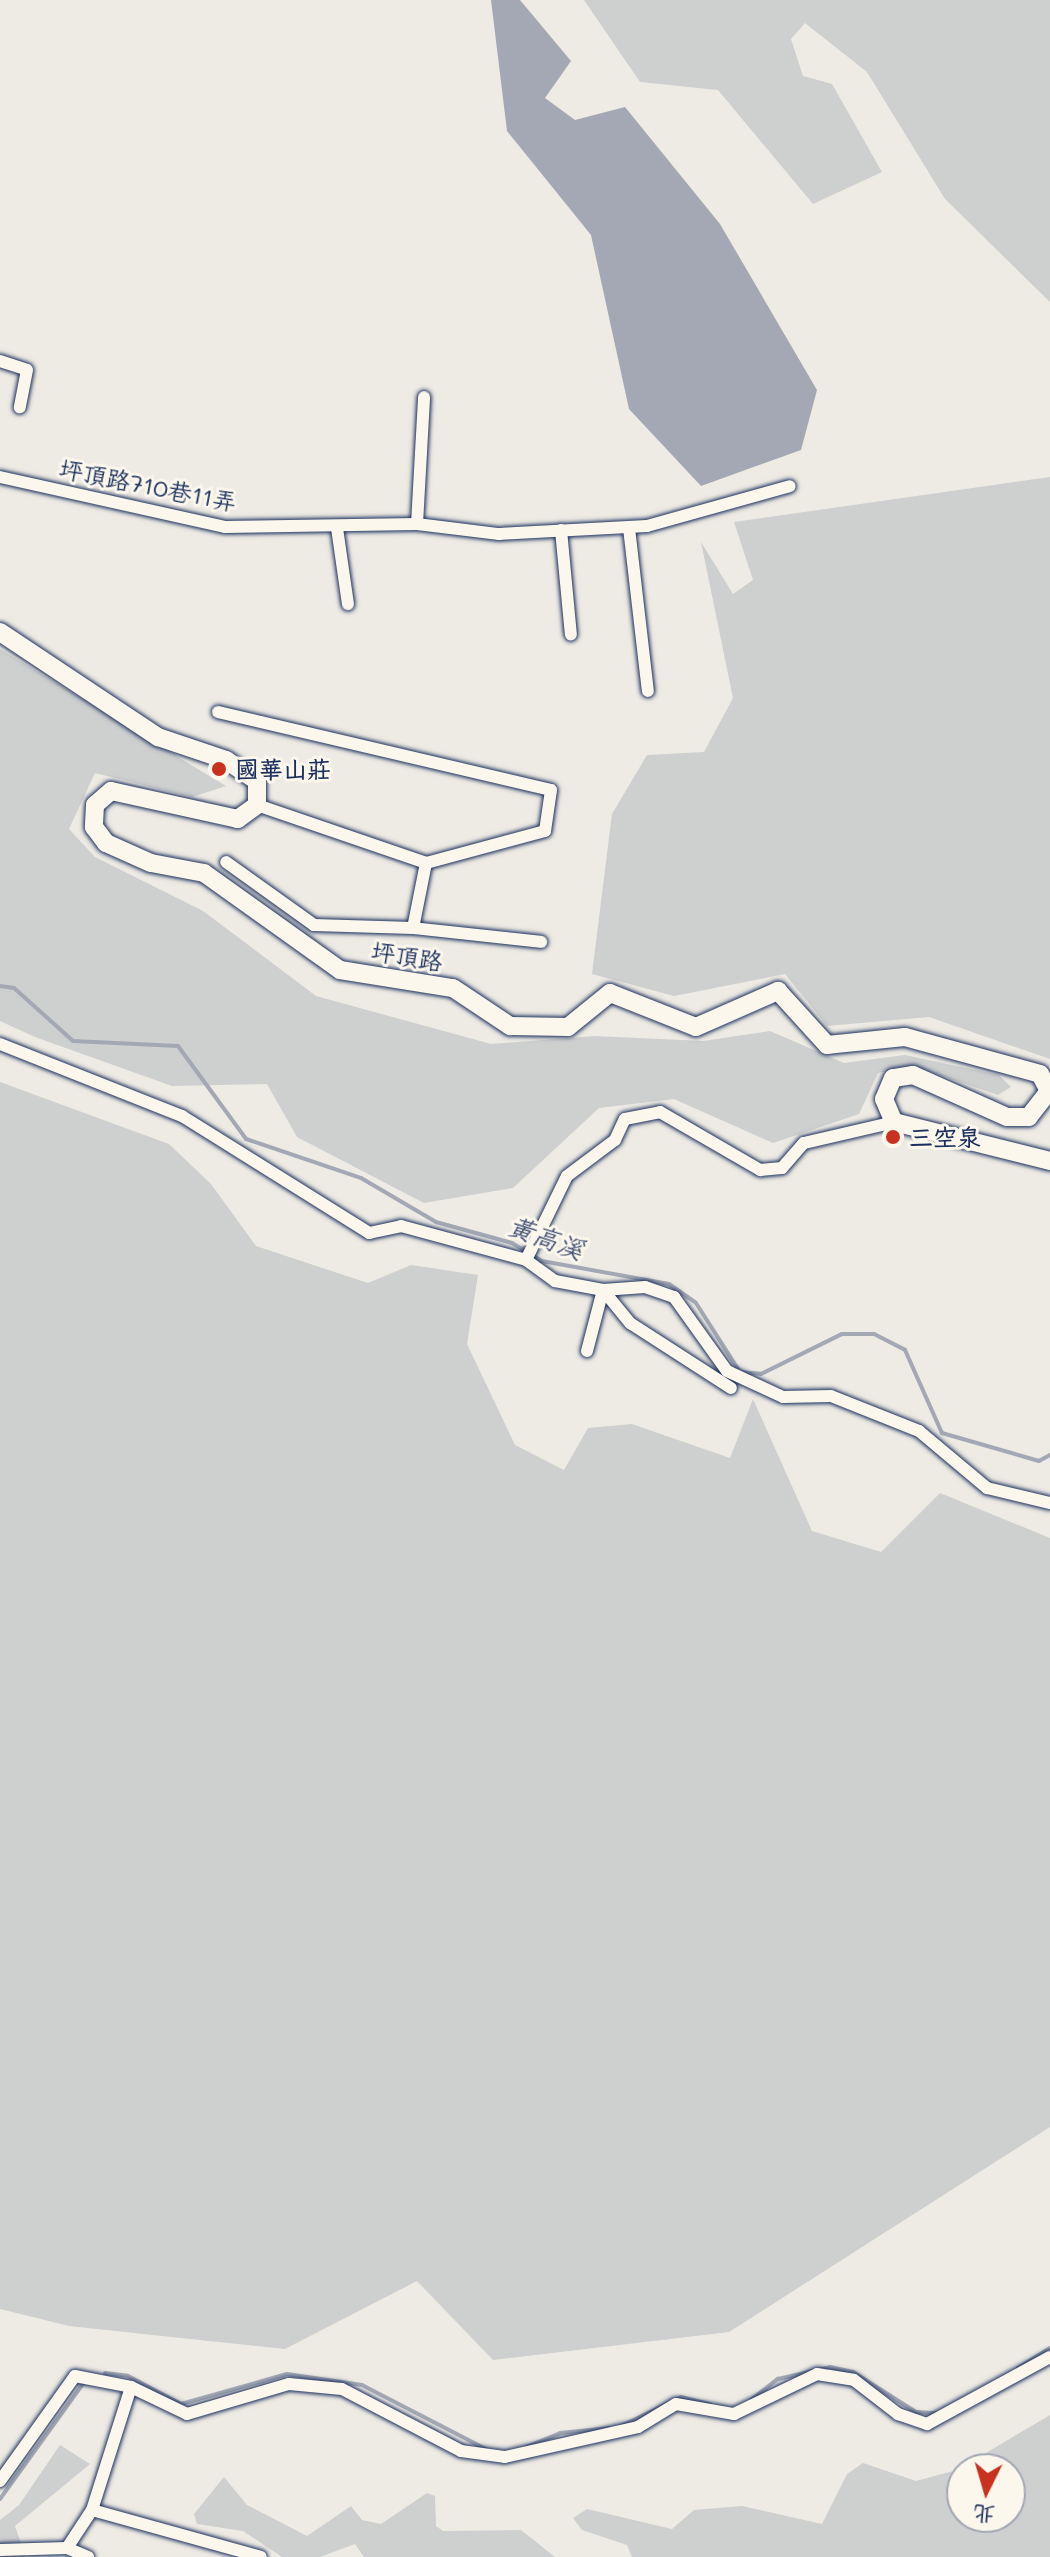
<!DOCTYPE html>
<html>
<head>
<meta charset="utf-8">
<style>
	body { margin:0 }
	#map { position:relative; width:1050px; height:2557px; overflow:hidden; background:#eeebe4; font-family:Mali,"LXGW WenKai TC",sans-serif }
	div>[style] { position:absolute }
	.green>* { inset:0; background:#cecfcf }
	.water>* { inset:0; background:#a3a8b4 }
	.stream>* { height:4px; margin:-2px; padding:0 2px; transform-origin:2px; border-radius:2px; background:#a3a8b4 }
	.roads { filter:drop-shadow(0 0 2px #1b2f5e) drop-shadow(0 0 2px #1b2f5e) }
	.street>* { height:12px; margin:-6px; padding:0 6px; transform-origin:6px; border-radius:6px; background:#fbf7ec }
	.secondary>* { height:18px; margin:-9px; padding:0 9px; transform-origin:9px; border-radius:9px; background:#fbf7ec }
	.dots>* { width:22px; height:22px; translate:-50% -50%; box-sizing:border-box; border:4px solid #fbf7ec; border-radius:50% }
	span { translate:-50% -50%; white-space:nowrap; text-align:center; line-height:1.15; -webkit-text-stroke:6px #fbf7ec; paint-order:stroke }
	.street-label { font-size:24px; color:#1b2f5e }
	.poi-label { font-size:24px; color:#1b2f5e; font-weight:700 }
	.left { translate:0 -50%; text-align:left }
	.water-label { font-size:26px; color:#445378; font-style:italic }
	.north { position:absolute; left:946px; top:2453px; width:80px; height:80px; box-sizing:border-box; background:#fbf7ec; border:2px solid #a1a7b3; border-radius:50%; rotate:185deg; font-size:22px; font-weight:700; line-height:32px; text-align:center; color:#1b2f5e }
	.north::after { content:''; display:block; margin:auto; width:28px; height:36px; background:#c8321e; clip-path:polygon(50% 0,100% 100%,50% 72%,0 100%) }
</style>
</head>
<body>
<div id="map">
	<div class="green">
		<div style="clip-path:polygon(584px 0,1050px 0,1050px 302px,945px 199px,867px 72px,805px 23px,791px 39px,803px 76px,832px 84px,882px 172px,813px 204px,718px 90px,640px 82px)"></div>
		<div style="clip-path:polygon(1050px 477px,1050px 1059px,929px 1017px,827px 1026px,785px 974px,674px 996px,592px 974px,612px 814px,647px 755px,704px 752px,733px 698px,701px 542px,733px 594px,753px 580px,734px 522px)"></div>
		<div style="clip-path:polygon(0 649px,226px 786px,192px 797px,95px 773px,69px 829px,95px 857px,203px 911px,316px 996px,491px 1044px,594px 1036px,703px 1041px,770px 1031px,844px 1063px,905px 1055px,999px 1075px,1011px 1087px,998px 1095px,913px 1066px,878px 1073px,859px 1114px,773px 1143px,674px 1099px,599px 1108px,513px 1188px,424px 1203px,297px 1137px,267px 1084px,172px 1086px,35px 1037px,0 1021px)"></div>
		<div style="clip-path:polygon(0 1082px,169px 1144px,211px 1184px,256px 1246px,368px 1283px,411px 1265px,478px 1275px,467px 1344px,515px 1445px,564px 1470px,588px 1428px,632px 1424px,730px 1458px,753px 1399px,812px 1531px,881px 1552px,940px 1493px,1050px 1538px,1050px 2127px,729px 2332px,493px 2360px,417px 2281px,285px 2349px,69px 2326px,0 2309px)"></div>
		<div style="clip-path:polygon(evenodd,1050px 2415px,1050px 2557px,632px 2557px,627px 2545px,582px 2530px,573px 2518px,587px 2509px,672px 2529px,694px 2510px,742px 2506px,822px 2524px,847px 2474px,863px 2463px,916px 2481px,957px 2470px,1050px 2415px,962px 2469px,1010px 2469px,1010px 2517px,962px 2517px,962px 2469px)"></div>
		<div style="clip-path:polygon(60px 2445px,90px 2464px,15px 2526px,26px 2557px,0 2557px,0 2520px,19px 2505px)"></div>
		<div style="clip-path:polygon(224px 2477px,247px 2505px,307px 2536px,351px 2506px,362px 2520px,381px 2524px,427px 2493px,435px 2496px,436px 2526px,443px 2531px,521px 2530px,555px 2557px,364px 2557px,355px 2544px,320px 2557px,282px 2557px,243px 2531px,197px 2524px,194px 2514px)"></div>
	</div>
	<div class="water">
		<div style="clip-path:polygon(491px 0,520px 0,571px 61px,545px 98px,575px 120px,625px 107px,720px 224px,817px 390px,801px 450px,701px 486px,629px 409px,591px 235px,507px 131px)"></div>
	</div>
	<div class="stream">
		<div style="left:0;top:986px;width:14px;rotate:8deg"></div>
		<div style="left:14px;top:988px;width:79px;rotate:41.9deg"></div>
		<div style="left:73px;top:1041px;width:105px;rotate:2.7deg"></div>
		<div style="left:178px;top:1046px;width:115px;rotate:53.8deg"></div>
		<div style="left:246px;top:1139px;width:121px;rotate:18.7deg"></div>
		<div style="left:361px;top:1178px;width:87px;rotate:30.4deg"></div>
		<div style="left:436px;top:1222px;width:79px;rotate:15.4deg"></div>
		<div style="left:512px;top:1243px;width:35px;rotate:31deg"></div>
		<div style="left:542px;top:1261px;width:129px;rotate:10.3deg"></div>
		<div style="left:669px;top:1284px;width:33px;rotate:35deg"></div>
		<div style="left:696px;top:1303px;width:82px;rotate:57.5deg"></div>
		<div style="left:740px;top:1372px;width:21px;rotate:5deg"></div>
		<div style="left:761px;top:1374px;width:90px;rotate:-26.3deg"></div>
		<div style="left:842px;top:1334px;width:32px"></div>
		<div style="left:874px;top:1334px;width:35px;rotate:27deg"></div>
		<div style="left:905px;top:1350px;width:91px;rotate:66deg"></div>
		<div style="left:942px;top:1433px;width:101px;rotate:16.1deg"></div>
		<div style="left:1039px;top:1461px;width:13px;rotate:-29deg"></div>
		<div style="left:1018px;top:2368px;width:38px;rotate:-32deg"></div>
		<div style="left:105px;top:2373px;width:23px;rotate:7deg"></div>
		<div style="left:128px;top:2376px;width:60px;rotate:27.8deg"></div>
		<div style="left:181px;top:2404px;width:110px;rotate:-15.8deg"></div>
		<div style="left:287px;top:2374px;width:76px;rotate:8.3deg"></div>
		<div style="left:362px;top:2385px;width:140px;rotate:27.3deg"></div>
		<div style="left:752px;top:2399px;width:33px;rotate:-38deg"></div>
		<div style="left:778px;top:2379px;width:53px;rotate:-13deg"></div>
		<div style="left:830px;top:2367px;width:24px;rotate:12deg"></div>
		<div style="left:853px;top:2372px;width:75px;rotate:32.4deg"></div>
		<div style="left:916px;top:2412px;width:22px;rotate:3deg"></div>
		<div style="left:619px;top:2427px;width:69px;rotate:-25.8deg"></div>
		<div style="left:681px;top:2397px;width:30px;rotate:14deg"></div>
		<div style="left:526px;top:2447px;width:37px;rotate:-22deg"></div>
		<div style="left:560px;top:2433px;width:50px;rotate:-5.7deg"></div>
		<div style="left:0;top:2499px;width:145px;rotate:-54.2deg"></div>
	</div>
	<div class="roads">
		<div class="street">
			<div style="left:0;top:361px;width:28px;rotate:18deg"></div>
			<div style="left:27px;top:370px;width:38px;rotate:101deg"></div>
			<div style="left:0;top:477px;width:230px;rotate:12.5deg"></div>
			<div style="left:225px;top:527px;width:192px;rotate:-0.9deg"></div>
			<div style="left:417px;top:524px;width:83px;rotate:7deg"></div>
			<div style="left:499px;top:534px;width:148px;rotate:-3.1deg"></div>
			<div style="left:647px;top:526px;width:148px;rotate:-15.6deg"></div>
			<div style="left:417px;top:524px;width:127px;rotate:-86.8deg"></div>
			<div style="left:337px;top:528px;width:77px;rotate:81.8deg"></div>
			<div style="left:629px;top:528px;width:164px;rotate:83.4deg"></div>
			<div style="left:561px;top:530px;width:105px;rotate:84.6deg"></div>
			<div style="left:218px;top:712px;width:342px;rotate:13.2deg"></div>
			<div style="left:551px;top:790px;width:41px;rotate:98.3deg"></div>
			<div style="left:545px;top:831px;width:123px;rotate:164.9deg"></div>
			<div style="left:426px;top:863px;width:66px;rotate:101.3deg"></div>
			<div style="left:413px;top:928px;width:99px;rotate:-178.3deg"></div>
			<div style="left:314px;top:925px;width:108px;rotate:-144.4deg"></div>
			<div style="left:257px;top:805px;width:179px;rotate:18.9deg"></div>
			<div style="left:413px;top:928px;width:129px;rotate:6.2deg"></div>
			<div style="left:0;top:1044px;width:196px;rotate:21.6deg"></div>
			<div style="left:182px;top:1116px;width:221px;rotate:32deg"></div>
			<div style="left:369px;top:1233px;width:33px;rotate:-12deg"></div>
			<div style="left:401px;top:1226px;width:130px;rotate:15.2deg"></div>
			<div style="left:526px;top:1260px;width:36px;rotate:36deg"></div>
			<div style="left:555px;top:1281px;width:49px;rotate:10.6deg"></div>
			<div style="left:603px;top:1290px;width:42px;rotate:-4.1deg"></div>
			<div style="left:645px;top:1287px;width:31px;rotate:19deg"></div>
			<div style="left:674px;top:1297px;width:91px;rotate:54.4deg"></div>
			<div style="left:727px;top:1371px;width:62px;rotate:24.9deg"></div>
			<div style="left:783px;top:1397px;width:48px;rotate:-1.2deg"></div>
			<div style="left:831px;top:1396px;width:95px;rotate:21.7deg"></div>
			<div style="left:919px;top:1431px;width:89px;rotate:40deg"></div>
			<div style="left:987px;top:1488px;width:65px;rotate:13.4deg"></div>
			<div style="left:526px;top:1260px;width:93px;rotate:-64deg"></div>
			<div style="left:567px;top:1176px;width:60px;rotate:-36.9deg"></div>
			<div style="left:615px;top:1140px;width:23px;rotate:-65deg"></div>
			<div style="left:625px;top:1119px;width:36px;rotate:-11deg"></div>
			<div style="left:660px;top:1112px;width:116px;rotate:30.1deg"></div>
			<div style="left:760px;top:1170px;width:22px;rotate:-5deg"></div>
			<div style="left:782px;top:1168px;width:33px;rotate:-49deg"></div>
			<div style="left:804px;top:1143px;width:92px;rotate:-13.1deg"></div>
			<div style="left:587px;top:1351px;width:63px;rotate:-75.3deg"></div>
			<div style="left:603px;top:1290px;width:43px;rotate:50.7deg"></div>
			<div style="left:630px;top:1323px;width:120px;rotate:32.8deg"></div>
			<div style="left:131px;top:2387px;width:129px;rotate:107.6deg"></div>
			<div style="left:92px;top:2510px;width:175px;rotate:15.5deg"></div>
			<div style="left:0;top:2481px;width:129px;rotate:-54.5deg"></div>
			<div style="left:75px;top:2376px;width:57px;rotate:11.1deg"></div>
			<div style="left:131px;top:2387px;width:62px;rotate:25.7deg"></div>
			<div style="left:187px;top:2414px;width:106px;rotate:-16.4deg"></div>
			<div style="left:289px;top:2384px;width:53px;rotate:5.4deg"></div>
			<div style="left:342px;top:2389px;width:134px;rotate:27.5deg"></div>
			<div style="left:461px;top:2451px;width:44px;rotate:7.8deg"></div>
			<div style="left:505px;top:2457px;width:136px;rotate:-12.7deg"></div>
			<div style="left:638px;top:2427px;width:44px;rotate:-31.2deg"></div>
			<div style="left:676px;top:2404px;width:59px;rotate:9.8deg"></div>
			<div style="left:734px;top:2414px;width:92px;rotate:-25.7deg"></div>
			<div style="left:817px;top:2374px;width:37px;rotate:9deg"></div>
			<div style="left:854px;top:2380px;width:56px;rotate:37.7deg"></div>
			<div style="left:898px;top:2414px;width:31px;rotate:19deg"></div>
			<div style="left:927px;top:2424px;width:140px;rotate:-28.6deg"></div>
			<div style="left:67px;top:2548px;width:45px;rotate:-56.7deg"></div>
			<div style="left:0;top:2550px;width:67px;rotate:-1.7deg"></div>
			<div style="left:67px;top:2548px;width:23px;rotate:23deg"></div>
		</div>
		<div class="secondary">
			<div style="left:0;top:632px;width:190px;rotate:33.6deg"></div>
			<div style="left:158px;top:737px;width:72px;rotate:18.7deg"></div>
			<div style="left:226px;top:760px;width:37px;rotate:34deg"></div>
			<div style="left:257px;top:781px;width:24px;rotate:90deg"></div>
			<div style="left:257px;top:805px;width:24px;rotate:144deg"></div>
			<div style="left:238px;top:819px;width:130px;rotate:-167.6deg"></div>
			<div style="left:111px;top:791px;width:21px;rotate:139deg"></div>
			<div style="left:95px;top:805px;width:22px;rotate:93deg"></div>
			<div style="left:94px;top:827px;width:20px;rotate:53deg"></div>
			<div style="left:106px;top:843px;width:49px;rotate:24deg"></div>
			<div style="left:151px;top:863px;width:54px;rotate:10.7deg"></div>
			<div style="left:204px;top:873px;width:167px;rotate:35.5deg"></div>
			<div style="left:340px;top:970px;width:114px;rotate:9.1deg"></div>
			<div style="left:453px;top:988px;width:69px;rotate:33.7deg"></div>
			<div style="left:510px;top:1026px;width:58px;rotate:1deg"></div>
			<div style="left:568px;top:1027px;width:54px;rotate:-39deg"></div>
			<div style="left:610px;top:993px;width:92px;rotate:21.6deg"></div>
			<div style="left:696px;top:1027px;width:90px;rotate:-23.7deg"></div>
			<div style="left:778px;top:991px;width:73px;rotate:47.8deg"></div>
			<div style="left:827px;top:1045px;width:78px;rotate:-5.9deg"></div>
			<div style="left:905px;top:1037px;width:140px;rotate:15.3deg"></div>
			<div style="left:1040px;top:1074px;width:19px;rotate:62deg"></div>
			<div style="left:1049px;top:1091px;width:33px;rotate:128deg"></div>
			<div style="left:1029px;top:1117px;width:22px;rotate:180deg"></div>
			<div style="left:1007px;top:1117px;width:103px;rotate:-155.9deg"></div>
			<div style="left:913px;top:1075px;width:20px;rotate:171deg"></div>
			<div style="left:893px;top:1078px;width:23px;rotate:113deg"></div>
			<div style="left:884px;top:1099px;width:25px;rotate:67deg"></div>
			<div style="left:894px;top:1122px;width:161px;rotate:14deg"></div>
		</div>
	</div>
	<div class="dots">
		<div style="left:219px;top:769px;background:#c8321e"></div>
		<div style="left:893px;top:1137px;background:#c8321e"></div>
	</div>
	<div class="street-label">
		<span style="left:148px;top:485px;rotate:11deg">坪頂路710巷11弄</span>
		<span style="left:407px;top:956px;rotate:9deg">坪頂路</span>
	</div>
	<div class="poi-label">
		<span class="left" style="left:235px;top:769px">國華山莊</span>
		<span class="left" style="left:909px;top:1137px">三空泉</span>
	</div>
	<div class="water-label">
		<span style="left:546px;top:1238px;rotate:20deg">黃高溪</span>
	</div>
	<div class="north">北</div>
</div>
</body>
</html>
